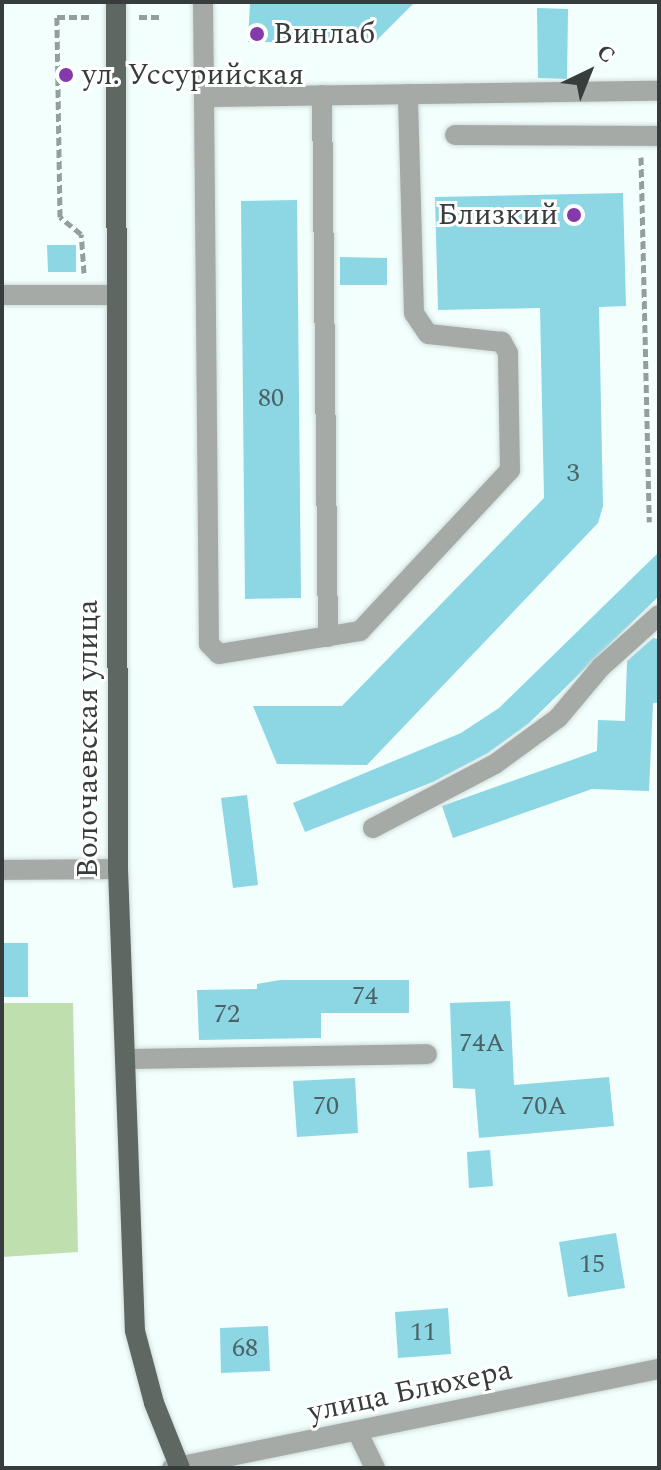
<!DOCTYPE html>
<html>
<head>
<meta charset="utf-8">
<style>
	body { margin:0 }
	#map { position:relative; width:661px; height:1470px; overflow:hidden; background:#f2fffd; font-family:Spectral,serif }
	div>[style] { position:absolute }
	.green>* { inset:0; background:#bfdfaf }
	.building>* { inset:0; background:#8dd6e4 }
	.path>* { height:5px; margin-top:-2.5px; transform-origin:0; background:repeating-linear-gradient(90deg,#949e9c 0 8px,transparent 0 12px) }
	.roads { filter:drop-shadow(0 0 2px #d0dcda) drop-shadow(0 0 2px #d0dcda) }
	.minor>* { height:20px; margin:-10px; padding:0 10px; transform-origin:10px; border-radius:10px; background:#a5aaa7 }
	.major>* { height:20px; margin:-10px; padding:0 10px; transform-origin:10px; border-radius:10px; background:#5e6762 }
	.dots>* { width:22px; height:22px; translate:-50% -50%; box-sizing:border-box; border:4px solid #fff; border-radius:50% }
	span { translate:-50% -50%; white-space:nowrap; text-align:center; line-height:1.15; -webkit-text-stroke:6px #fff; paint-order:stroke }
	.number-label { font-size:26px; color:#4c6366 }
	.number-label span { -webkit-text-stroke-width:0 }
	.poi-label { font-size:30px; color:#373d3c }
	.left { translate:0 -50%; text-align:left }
	.right { translate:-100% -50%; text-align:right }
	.street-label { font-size:30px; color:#373d3c }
	.frame { position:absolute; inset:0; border:4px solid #373d3c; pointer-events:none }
	.north { position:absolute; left:549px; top:32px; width:80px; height:80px; -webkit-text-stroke:6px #fff; paint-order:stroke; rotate:43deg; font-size:22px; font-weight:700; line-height:32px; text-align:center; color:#373d3c }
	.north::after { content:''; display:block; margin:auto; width:28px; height:36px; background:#373d3c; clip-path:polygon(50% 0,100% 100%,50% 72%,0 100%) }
</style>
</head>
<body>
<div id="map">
	<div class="green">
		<div style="clip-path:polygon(2px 1003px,73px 1003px,78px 1252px,2px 1257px)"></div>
	</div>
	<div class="building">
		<div style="clip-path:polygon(250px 2px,415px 2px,374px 43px,248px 42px)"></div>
		<div style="clip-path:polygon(537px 8px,568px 9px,567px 79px,538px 78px)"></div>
		<div style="clip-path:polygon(623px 193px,626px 306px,599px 307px,603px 506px,598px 523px,367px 765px,277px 764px,253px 706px,342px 706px,544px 498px,540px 308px,438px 310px,435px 197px)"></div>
		<div style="clip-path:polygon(297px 200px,301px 598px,245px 599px,241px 201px)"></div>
		<div style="clip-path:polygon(47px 245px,76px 245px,76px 272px,48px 272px)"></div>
		<div style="clip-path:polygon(340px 257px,387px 258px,387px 285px,340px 285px)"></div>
		<div style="clip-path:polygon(659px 552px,659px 596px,528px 724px,488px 753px,433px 782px,305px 832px,293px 803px,461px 733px,499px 708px)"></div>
		<div style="clip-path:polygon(653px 638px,659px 639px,659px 703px,653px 703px,649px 791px,592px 789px,453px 838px,442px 806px,597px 751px,598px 720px,625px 721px,627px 661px)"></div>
		<div style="clip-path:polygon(247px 795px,258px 885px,233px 888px,221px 798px)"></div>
		<div style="clip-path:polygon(2px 943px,28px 943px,28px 997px,2px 997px)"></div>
		<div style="clip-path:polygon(280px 980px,409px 980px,409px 1013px,321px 1013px,321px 1038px,199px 1040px,197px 990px,257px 989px,257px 984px)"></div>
		<div style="clip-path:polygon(510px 1001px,514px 1085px,609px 1077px,614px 1126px,479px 1138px,475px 1089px,453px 1088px,450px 1003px)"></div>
		<div style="clip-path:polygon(355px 1078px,358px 1133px,297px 1137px,293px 1081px)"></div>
		<div style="clip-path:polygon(490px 1150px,493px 1186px,469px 1188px,467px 1152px)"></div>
		<div style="clip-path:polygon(616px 1233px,625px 1288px,568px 1297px,559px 1242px)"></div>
		<div style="clip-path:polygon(448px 1308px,451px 1354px,398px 1358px,395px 1312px)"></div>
		<div style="clip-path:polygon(268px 1326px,270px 1371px,221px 1373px,220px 1328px)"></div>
	</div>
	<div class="path">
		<div style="left:139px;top:17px;width:23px"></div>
		<div style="left:641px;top:157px;width:365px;rotate:88.7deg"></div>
		<div style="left:84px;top:273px;width:39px;rotate:-94deg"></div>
		<div style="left:81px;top:234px;width:27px;rotate:-141deg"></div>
		<div style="left:60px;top:217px;width:200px;rotate:-90.9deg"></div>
		<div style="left:57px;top:17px;width:36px"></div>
	</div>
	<div class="roads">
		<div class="minor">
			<div style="left:203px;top:2px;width:95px;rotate:89.4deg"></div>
			<div style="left:204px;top:97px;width:455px;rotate:-0.8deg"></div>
			<div style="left:322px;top:95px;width:542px;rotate:89.37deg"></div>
			<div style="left:204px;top:97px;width:547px;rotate:89.48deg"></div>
			<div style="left:209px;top:644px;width:14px;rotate:45deg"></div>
			<div style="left:219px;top:654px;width:143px;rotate:-9.3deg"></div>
			<div style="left:360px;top:631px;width:220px;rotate:-47deg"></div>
			<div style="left:510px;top:470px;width:117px;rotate:-91deg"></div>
			<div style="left:508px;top:353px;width:13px;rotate:-119deg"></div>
			<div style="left:502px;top:342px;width:74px;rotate:-173.8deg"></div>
			<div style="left:428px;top:334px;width:25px;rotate:-124deg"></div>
			<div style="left:414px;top:313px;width:219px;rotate:-91.6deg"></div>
			<div style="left:455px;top:135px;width:204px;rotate:0.3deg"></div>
			<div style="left:2px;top:295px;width:113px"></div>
			<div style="left:373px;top:828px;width:138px;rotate:-27.7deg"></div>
			<div style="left:495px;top:764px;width:78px;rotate:-36.1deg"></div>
			<div style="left:558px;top:718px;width:67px;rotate:-49.9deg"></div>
			<div style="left:601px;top:667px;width:78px;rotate:-41.9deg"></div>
			<div style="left:2px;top:870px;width:116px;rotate:-0.5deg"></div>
			<div style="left:125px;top:1059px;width:302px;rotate:-0.9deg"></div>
			<div style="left:358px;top:1433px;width:39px;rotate:64deg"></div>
			<div style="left:172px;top:1468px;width:497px;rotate:-11.5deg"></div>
		</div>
		<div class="major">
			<div style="left:116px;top:2px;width:867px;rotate:89.87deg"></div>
			<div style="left:118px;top:869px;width:462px;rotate:87.9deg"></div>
			<div style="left:135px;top:1331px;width:74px;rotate:75.2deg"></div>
			<div style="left:154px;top:1403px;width:70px;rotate:68.2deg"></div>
		</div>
	</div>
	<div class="dots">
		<div style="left:257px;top:34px;background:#853aab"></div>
		<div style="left:66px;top:75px;background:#853aab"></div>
		<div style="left:574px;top:215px;background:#853aab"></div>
	</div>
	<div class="number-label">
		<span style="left:271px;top:399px">80</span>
		<span style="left:573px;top:474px">3</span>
		<span style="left:365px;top:997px">74</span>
		<span style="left:227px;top:1015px">72</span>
		<span style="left:482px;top:1044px">74А</span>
		<span style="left:326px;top:1107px">70</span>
		<span style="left:544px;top:1107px">70А</span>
		<span style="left:592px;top:1265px">15</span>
		<span style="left:423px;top:1333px">11</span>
		<span style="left:245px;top:1349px">68</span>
	</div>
	<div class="poi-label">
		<span class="left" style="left:273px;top:34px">Винлаб</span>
		<span class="left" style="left:82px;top:75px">ул. Уссурийская</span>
		<span class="right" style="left:558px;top:215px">Близкий</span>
	</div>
	<div class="street-label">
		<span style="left:88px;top:739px;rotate:-90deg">Волочаевская улица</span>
		<span style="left:410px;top:1391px;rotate:-12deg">улица Блюхера</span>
	</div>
	<div class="frame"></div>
	<div class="north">С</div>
</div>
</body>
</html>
